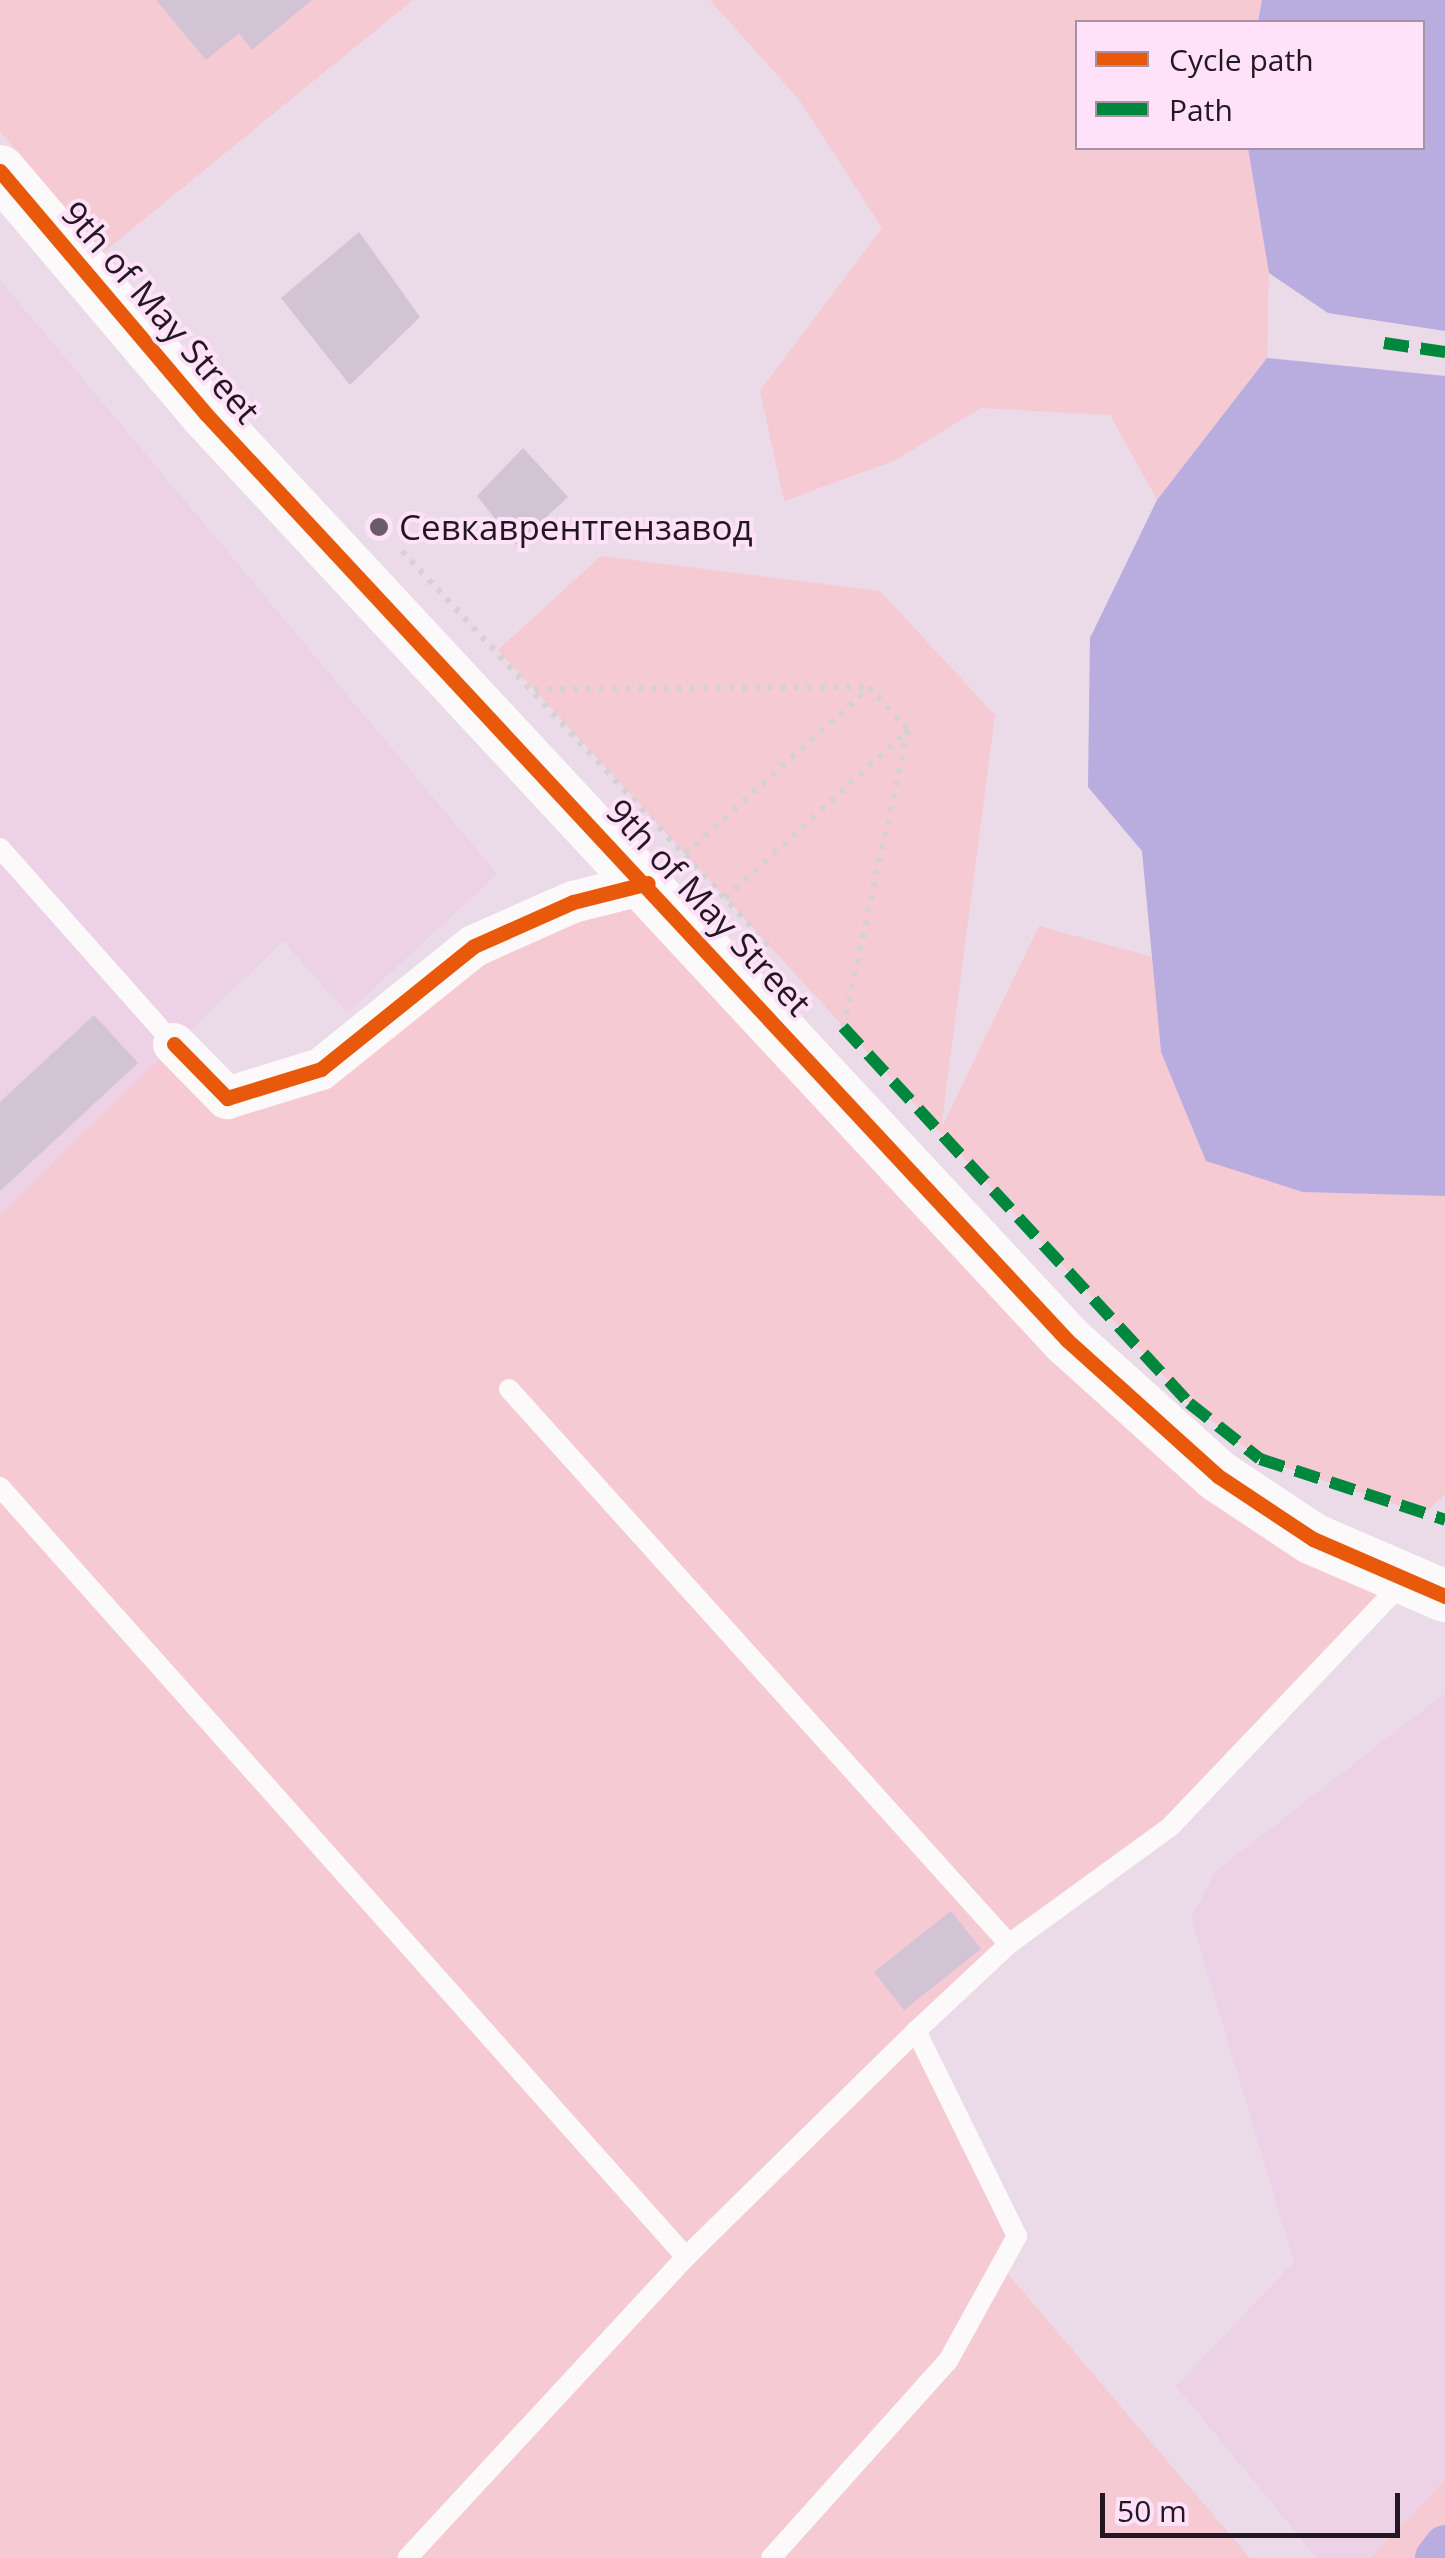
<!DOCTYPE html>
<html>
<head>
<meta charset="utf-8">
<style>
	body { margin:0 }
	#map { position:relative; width:1445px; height:2558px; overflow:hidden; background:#ebdae7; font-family:"Open Sans",sans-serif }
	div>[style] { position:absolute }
	.built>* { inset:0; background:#edd1e7 }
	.green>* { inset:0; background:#f6cad3 }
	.water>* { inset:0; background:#b9acdf }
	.canal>* { height:42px; margin:-21px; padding:0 21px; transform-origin:21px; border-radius:21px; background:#b9acdf }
	.building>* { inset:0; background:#d2c3d5 }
	.path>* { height:6px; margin-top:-3px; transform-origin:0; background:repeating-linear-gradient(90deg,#d6d1d4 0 5px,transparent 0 13px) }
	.service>* { height:20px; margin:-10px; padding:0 10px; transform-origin:10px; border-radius:10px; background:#fcf9fb }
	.minor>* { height:42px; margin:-21px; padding:0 21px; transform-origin:21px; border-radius:21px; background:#fcf9fb }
	.tertiary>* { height:52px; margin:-26px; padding:0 26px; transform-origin:26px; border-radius:26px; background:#fcf9fb }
	.quiet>* { height:12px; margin-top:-6px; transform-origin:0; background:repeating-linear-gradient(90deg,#00873e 0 25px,transparent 0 37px) }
	.cycleway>* { height:15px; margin:-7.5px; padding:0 7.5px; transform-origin:7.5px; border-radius:7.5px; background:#e8590c }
	.dots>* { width:28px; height:28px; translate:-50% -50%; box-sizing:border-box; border:5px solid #ffe1f9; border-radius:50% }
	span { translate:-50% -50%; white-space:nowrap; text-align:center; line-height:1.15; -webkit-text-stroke:8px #ffe1f9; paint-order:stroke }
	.street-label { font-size:35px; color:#231821 }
	.poi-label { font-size:35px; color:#231821 }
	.left { translate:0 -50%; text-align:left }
	.legend { position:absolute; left:1075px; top:20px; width:350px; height:130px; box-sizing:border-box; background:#ffe1f9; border:2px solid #a791a3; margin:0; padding:12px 18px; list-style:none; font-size:30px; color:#231821 }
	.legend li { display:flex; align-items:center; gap:20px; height:50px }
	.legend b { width:50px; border:2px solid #a791a3 }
	.scale { position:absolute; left:1100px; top:2493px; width:300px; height:45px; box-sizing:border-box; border:5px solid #231821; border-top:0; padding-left:12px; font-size:30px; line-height:35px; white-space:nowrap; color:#231821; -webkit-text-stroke:8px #ffe1f9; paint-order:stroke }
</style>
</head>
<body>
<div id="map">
	<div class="built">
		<div style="clip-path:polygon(0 280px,497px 874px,347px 1013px,283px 941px,0 1215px)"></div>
		<div style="clip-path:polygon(1445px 1693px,1445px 2480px,1370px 2558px,1317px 2558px,1176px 2386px,1294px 2262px,1191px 1918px,1216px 1871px)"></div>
	</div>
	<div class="green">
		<div style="clip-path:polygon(0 0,413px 0,100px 255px,0 131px)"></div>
		<div style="clip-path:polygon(710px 0,1262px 0,1258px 22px,1078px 22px,1078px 148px,1248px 148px,1269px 273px,1267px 358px,1157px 500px,1110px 415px,981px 408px,896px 460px,784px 501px,760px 391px,882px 228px,800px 101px)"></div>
		<div style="clip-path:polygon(601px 556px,880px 591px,995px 715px,941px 1129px,1039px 926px,1152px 957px,1161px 1052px,1303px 1192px,1445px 1196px,1445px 1494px,1424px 1514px,1260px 1459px,1189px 1403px,498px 650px)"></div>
		<div style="clip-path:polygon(648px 883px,1067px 1340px,1402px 1583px,1170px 1827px,916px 2031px,1017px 2236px,1001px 2266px,1250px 2558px,0 2558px,0 1215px,174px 1044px,227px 1098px,320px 1069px,474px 946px)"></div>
		<div style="clip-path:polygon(1445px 2480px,1445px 2558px,1370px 2558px)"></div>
	</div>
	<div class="water">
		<div style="clip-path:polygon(1262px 0,1445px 0,1445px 331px,1328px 313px,1269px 273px,1248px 148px,1422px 148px,1422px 22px,1258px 22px)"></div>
		<div style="clip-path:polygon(1267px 358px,1445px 376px,1445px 1196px,1303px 1192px,1206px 1161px,1161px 1052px,1142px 851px,1088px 787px,1090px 638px,1157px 500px)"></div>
	</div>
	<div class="canal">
		<div style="left:1436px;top:2558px;width:15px;rotate:-53deg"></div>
	</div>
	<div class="building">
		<div style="clip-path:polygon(156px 0,312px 0,252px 50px,239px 33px,206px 60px)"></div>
		<div style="clip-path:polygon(359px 232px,420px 317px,350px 385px,281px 298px)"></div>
		<div style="clip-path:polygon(523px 448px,568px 497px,516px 545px,477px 496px)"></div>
		<div style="clip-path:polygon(94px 1015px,138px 1063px,0 1191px,0 1102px)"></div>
		<div style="clip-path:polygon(951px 1911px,981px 1949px,904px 2010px,874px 1972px)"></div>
	</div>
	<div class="path">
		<div style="left:402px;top:551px;width:543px;rotate:47.09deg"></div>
		<div style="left:534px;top:689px;width:335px;rotate:-0.3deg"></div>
		<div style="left:869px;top:687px;width:58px;rotate:47.8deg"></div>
		<div style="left:908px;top:730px;width:304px;rotate:102.3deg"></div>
		<div style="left:685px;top:854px;width:248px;rotate:-42.1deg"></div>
		<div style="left:725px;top:898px;width:247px;rotate:-42.5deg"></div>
	</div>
	<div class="service">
		<div style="left:0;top:848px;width:262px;rotate:48.4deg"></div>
		<div style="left:509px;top:1389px;width:747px;rotate:47.98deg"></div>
		<div style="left:0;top:1487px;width:1031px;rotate:48.3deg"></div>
		<div style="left:686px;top:2257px;width:410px;rotate:132.8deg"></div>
		<div style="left:686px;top:2257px;width:322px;rotate:-44.5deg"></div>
		<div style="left:771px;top:2558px;width:265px;rotate:-48.1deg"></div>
		<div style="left:948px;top:2361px;width:143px;rotate:-61.1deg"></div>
		<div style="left:1017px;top:2236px;width:229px;rotate:-116.2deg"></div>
		<div style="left:916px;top:2031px;width:127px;rotate:-43.1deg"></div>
		<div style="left:1009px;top:1944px;width:199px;rotate:-36deg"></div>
		<div style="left:1170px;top:1827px;width:337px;rotate:-46.4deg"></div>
	</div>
	<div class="minor">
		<div style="left:174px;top:1044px;width:76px;rotate:45.5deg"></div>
		<div style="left:227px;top:1098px;width:98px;rotate:-17.1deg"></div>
		<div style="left:321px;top:1069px;width:196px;rotate:-38.8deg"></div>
		<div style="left:474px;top:946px;width:108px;rotate:-24deg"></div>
		<div style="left:573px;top:902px;width:77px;rotate:-14.2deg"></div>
	</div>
	<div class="tertiary">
		<div style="left:0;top:171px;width:319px;rotate:49.7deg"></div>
		<div style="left:206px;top:414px;width:1264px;rotate:47.08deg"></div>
		<div style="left:1067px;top:1340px;width:203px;rotate:42deg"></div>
		<div style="left:1218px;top:1476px;width:114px;rotate:33.6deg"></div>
		<div style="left:1313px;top:1539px;width:144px;rotate:23.4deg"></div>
	</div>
	<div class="quiet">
		<div style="left:1384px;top:343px;width:62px;rotate:8.4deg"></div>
		<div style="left:843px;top:1027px;width:511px;rotate:47.38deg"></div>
		<div style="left:1189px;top:1403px;width:90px;rotate:38.3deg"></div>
		<div style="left:1260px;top:1459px;width:195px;rotate:18.2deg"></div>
	</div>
	<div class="cycleway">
		<div style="left:0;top:171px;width:319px;rotate:49.7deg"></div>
		<div style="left:206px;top:414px;width:1264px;rotate:47.08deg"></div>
		<div style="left:1067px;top:1340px;width:203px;rotate:42deg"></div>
		<div style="left:1218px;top:1476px;width:114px;rotate:33.6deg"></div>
		<div style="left:1313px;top:1539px;width:144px;rotate:23.4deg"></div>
		<div style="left:174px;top:1044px;width:76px;rotate:45.5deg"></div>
		<div style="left:227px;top:1098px;width:98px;rotate:-17.1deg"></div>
		<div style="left:321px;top:1069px;width:196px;rotate:-38.8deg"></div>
		<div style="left:474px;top:946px;width:108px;rotate:-24deg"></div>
		<div style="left:573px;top:902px;width:77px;rotate:-14.2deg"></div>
	</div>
	<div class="dots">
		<div style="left:379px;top:527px;background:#695c66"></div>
	</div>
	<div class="street-label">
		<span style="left:161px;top:312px;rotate:49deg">9th of May Street</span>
		<span style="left:709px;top:907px;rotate:47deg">9th of May Street</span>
	</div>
	<div class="poi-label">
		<span class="left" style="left:399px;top:527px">Севкаврентгензавод</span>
	</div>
	<ul class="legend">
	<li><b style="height:12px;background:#e8590c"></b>Cycle path</li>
	<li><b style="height:12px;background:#00873e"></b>Path</li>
	</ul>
	<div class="scale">50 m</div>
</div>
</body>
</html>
